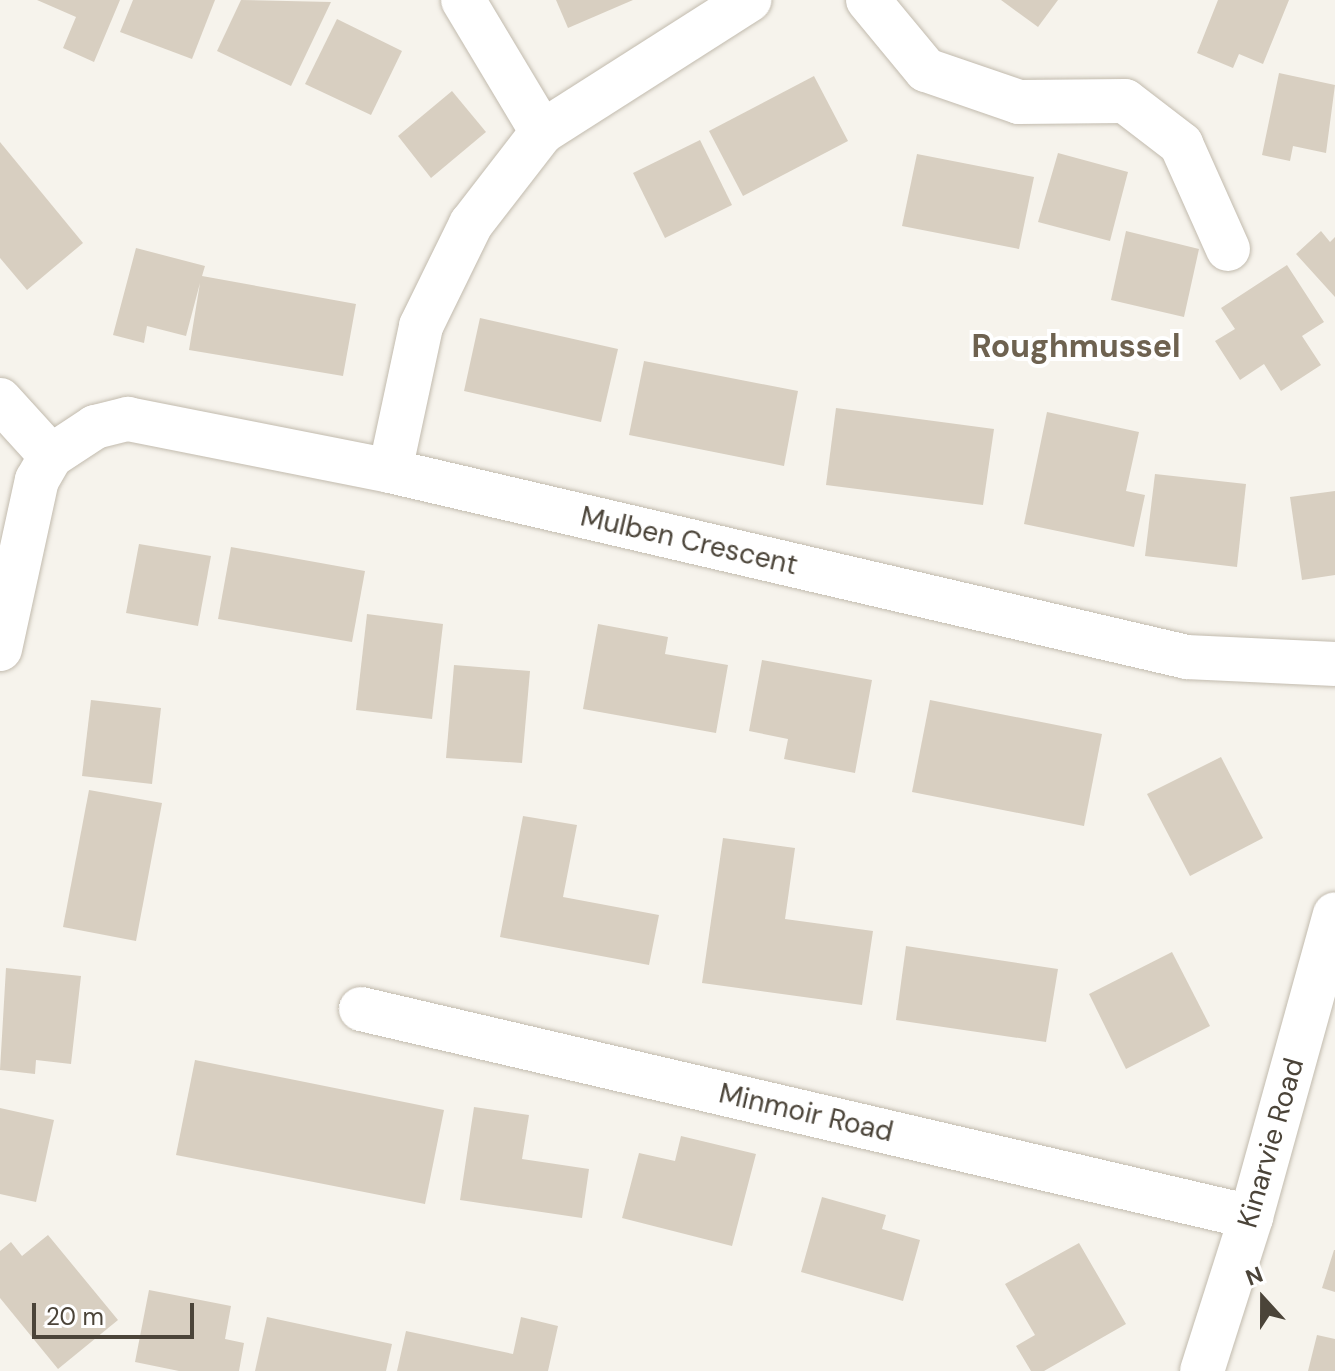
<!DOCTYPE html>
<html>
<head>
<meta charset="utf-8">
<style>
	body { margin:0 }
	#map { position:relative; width:1335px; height:1371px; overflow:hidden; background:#f6f3ec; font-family:"DM Sans",sans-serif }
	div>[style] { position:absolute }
	.building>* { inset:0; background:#d8cfc1 }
	.roads { filter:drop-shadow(0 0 2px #c2bbae) drop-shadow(0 0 2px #c2bbae) }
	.minor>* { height:44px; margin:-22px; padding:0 22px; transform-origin:22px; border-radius:22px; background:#fff }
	span { translate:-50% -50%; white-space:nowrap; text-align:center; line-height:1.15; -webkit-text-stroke:8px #fff; paint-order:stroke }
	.street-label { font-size:28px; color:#4b4439 }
	.quarter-label { font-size:32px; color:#6e6250; font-weight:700 }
	.north { position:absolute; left:1223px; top:1259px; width:80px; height:80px; -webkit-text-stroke:6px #fff; paint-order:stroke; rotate:339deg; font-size:22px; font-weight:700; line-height:32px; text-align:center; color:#4b4439 }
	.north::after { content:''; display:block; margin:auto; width:28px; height:36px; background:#4b4439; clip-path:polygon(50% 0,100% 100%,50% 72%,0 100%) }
	.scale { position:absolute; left:32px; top:1303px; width:162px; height:36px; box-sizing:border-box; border:4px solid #4b4439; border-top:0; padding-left:10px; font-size:24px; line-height:28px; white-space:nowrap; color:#4b4439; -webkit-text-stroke:6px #fff; paint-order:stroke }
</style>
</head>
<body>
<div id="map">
	<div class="building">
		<div style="clip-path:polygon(37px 0,120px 0,94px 62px,63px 48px,76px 17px)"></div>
		<div style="clip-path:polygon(133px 0,215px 0,192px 59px,120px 32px)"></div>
		<div style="clip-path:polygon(241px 0,331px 2px,291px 86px,217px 51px)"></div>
		<div style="clip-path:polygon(556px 0,633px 0,568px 28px)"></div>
		<div style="clip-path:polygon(1001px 0,1058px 0,1038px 27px)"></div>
		<div style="clip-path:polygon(1218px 0,1289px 0,1263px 64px,1239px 54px,1233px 68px,1197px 53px)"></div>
		<div style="clip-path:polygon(337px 19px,402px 51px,371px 115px,305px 84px)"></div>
		<div style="clip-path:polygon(1279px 73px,1335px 85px,1326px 153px,1293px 146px,1290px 161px,1262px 155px)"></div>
		<div style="clip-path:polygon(814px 76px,848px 141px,743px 196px,709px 131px)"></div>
		<div style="clip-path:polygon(452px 91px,486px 132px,431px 178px,398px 136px)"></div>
		<div style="clip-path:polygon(700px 140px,732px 205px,665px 238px,633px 173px)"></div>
		<div style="clip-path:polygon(0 142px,83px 243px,27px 290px,0 258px)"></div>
		<div style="clip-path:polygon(1058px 153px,1128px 172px,1110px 241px,1038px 222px)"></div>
		<div style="clip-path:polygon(917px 154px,1034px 177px,1019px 249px,902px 226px)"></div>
		<div style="clip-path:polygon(1126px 231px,1199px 249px,1184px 317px,1111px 300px)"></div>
		<div style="clip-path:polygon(1321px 231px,1330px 242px,1335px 237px,1335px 297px,1296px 254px)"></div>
		<div style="clip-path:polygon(136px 248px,205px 266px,202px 276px,356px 304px,343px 376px,189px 350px,200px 283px,186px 336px,147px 326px,144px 343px,113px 335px)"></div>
		<div style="clip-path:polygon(1287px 265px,1324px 322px,1302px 336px,1321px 365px,1281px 391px,1264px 364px,1240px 380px,1215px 341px,1235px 329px,1221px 308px)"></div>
		<div style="clip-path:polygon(480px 318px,618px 349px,601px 422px,464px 391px)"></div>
		<div style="clip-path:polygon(644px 361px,798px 391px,784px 466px,629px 435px)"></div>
		<div style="clip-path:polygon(836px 408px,994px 429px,983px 505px,826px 485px)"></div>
		<div style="clip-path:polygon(1047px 412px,1139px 432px,1126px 491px,1145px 495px,1134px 547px,1024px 524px)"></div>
		<div style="clip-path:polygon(1155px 474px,1246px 484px,1237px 567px,1145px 556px)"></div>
		<div style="clip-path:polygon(1335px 491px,1335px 575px,1302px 580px,1290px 497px)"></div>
		<div style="clip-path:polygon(139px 544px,211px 556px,198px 626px,126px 613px)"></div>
		<div style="clip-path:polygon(231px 547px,365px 571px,352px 642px,218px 619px)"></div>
		<div style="clip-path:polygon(367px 614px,443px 624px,432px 719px,356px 710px)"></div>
		<div style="clip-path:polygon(598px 624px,668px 637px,665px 654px,728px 665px,716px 733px,583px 709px)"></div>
		<div style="clip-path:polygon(762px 660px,872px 680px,855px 773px,784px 759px,788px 739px,749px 731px)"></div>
		<div style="clip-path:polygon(454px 665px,530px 671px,522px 763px,446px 758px)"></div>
		<div style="clip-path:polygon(91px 700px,161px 708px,152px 784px,82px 776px)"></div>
		<div style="clip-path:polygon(930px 700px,1102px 734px,1084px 826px,912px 792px)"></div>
		<div style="clip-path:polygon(1221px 757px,1263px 838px,1190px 876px,1147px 794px)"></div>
		<div style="clip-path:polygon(89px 790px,162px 803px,136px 941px,63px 927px)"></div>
		<div style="clip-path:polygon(523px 816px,577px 825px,563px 897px,659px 915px,649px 965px,500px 937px)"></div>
		<div style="clip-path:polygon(723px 838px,795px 848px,785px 919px,873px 931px,862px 1005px,702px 983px)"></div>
		<div style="clip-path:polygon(906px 946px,1058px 969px,1046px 1042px,896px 1020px)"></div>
		<div style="clip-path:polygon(1172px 952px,1210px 1026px,1126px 1069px,1089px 994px)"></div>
		<div style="clip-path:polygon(6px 968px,81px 976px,71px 1064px,36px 1060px,35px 1074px,0 1070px)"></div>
		<div style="clip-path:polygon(195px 1060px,444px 1110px,425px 1204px,176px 1155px)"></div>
		<div style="clip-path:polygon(474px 1107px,529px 1115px,522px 1159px,589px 1169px,582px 1218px,460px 1200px)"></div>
		<div style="clip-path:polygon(0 1108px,54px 1120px,36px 1202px,0 1194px)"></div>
		<div style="clip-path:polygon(681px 1136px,756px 1154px,732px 1246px,622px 1218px,639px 1153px,675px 1161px)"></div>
		<div style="clip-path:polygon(822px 1197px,886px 1215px,882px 1229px,920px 1240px,903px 1301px,801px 1272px)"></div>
		<div style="clip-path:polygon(48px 1235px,118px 1320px,58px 1369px,0 1298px,0 1251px,11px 1242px,22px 1256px)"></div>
		<div style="clip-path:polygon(1079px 1243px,1126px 1324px,1044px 1371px,1031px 1371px,1016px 1346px,1035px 1335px,1005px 1284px)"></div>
		<div style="clip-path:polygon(1334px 1250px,1335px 1250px,1335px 1292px,1322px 1288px)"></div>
		<div style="clip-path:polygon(149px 1290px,231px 1306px,225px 1339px,244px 1343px,239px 1371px,179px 1371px,135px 1362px)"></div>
		<div style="clip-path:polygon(267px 1317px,392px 1344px,386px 1371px,255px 1371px)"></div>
		<div style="clip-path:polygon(521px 1317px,558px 1326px,548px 1371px,397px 1371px,406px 1331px,513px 1354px)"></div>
		<div style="clip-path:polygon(1317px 1335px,1335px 1339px,1335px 1371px,1308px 1371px)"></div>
	</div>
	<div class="roads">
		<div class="minor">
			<div style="left:463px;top:0;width:154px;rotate:59.1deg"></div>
			<div style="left:868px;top:0;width:91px;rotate:50.4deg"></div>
			<div style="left:926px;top:70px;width:98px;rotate:19deg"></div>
			<div style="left:1019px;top:102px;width:106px;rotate:-0.5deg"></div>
			<div style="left:1125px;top:101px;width:71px;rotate:37.5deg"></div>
			<div style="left:1181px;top:144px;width:115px;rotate:65.9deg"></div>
			<div style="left:0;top:400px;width:76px;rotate:47.7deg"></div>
			<div style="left:390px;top:471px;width:148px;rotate:-77.9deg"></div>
			<div style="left:421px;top:326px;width:114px;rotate:-63.9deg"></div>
			<div style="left:471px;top:224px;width:116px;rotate:-52.3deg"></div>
			<div style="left:542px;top:132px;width:246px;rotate:-32.5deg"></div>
			<div style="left:0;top:649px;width:173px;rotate:-77.7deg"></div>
			<div style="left:37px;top:480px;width:28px;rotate:-60deg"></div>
			<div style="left:51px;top:456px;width:53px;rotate:-33.4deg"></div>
			<div style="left:95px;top:427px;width:34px;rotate:-14deg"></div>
			<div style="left:128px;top:419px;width:267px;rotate:11.2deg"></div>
			<div style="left:390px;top:471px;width:818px;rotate:13.14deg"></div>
			<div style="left:1187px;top:657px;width:148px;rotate:2.7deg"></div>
			<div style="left:361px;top:1009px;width:914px;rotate:13.15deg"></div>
			<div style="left:1202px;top:1371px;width:162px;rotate:-72.3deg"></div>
			<div style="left:1251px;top:1217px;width:314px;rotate:-74.5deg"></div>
		</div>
	</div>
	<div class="street-label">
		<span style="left:689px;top:541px;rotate:13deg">Mulben Crescent</span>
		<span style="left:806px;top:1113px;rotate:13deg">Minmoir Road</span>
		<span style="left:1271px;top:1143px;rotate:-74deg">Kinarvie Road</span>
	</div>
	<div class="quarter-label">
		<span style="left:1076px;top:346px">Roughmussel</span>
	</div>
	<div class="north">N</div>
	<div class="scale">20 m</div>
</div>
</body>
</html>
